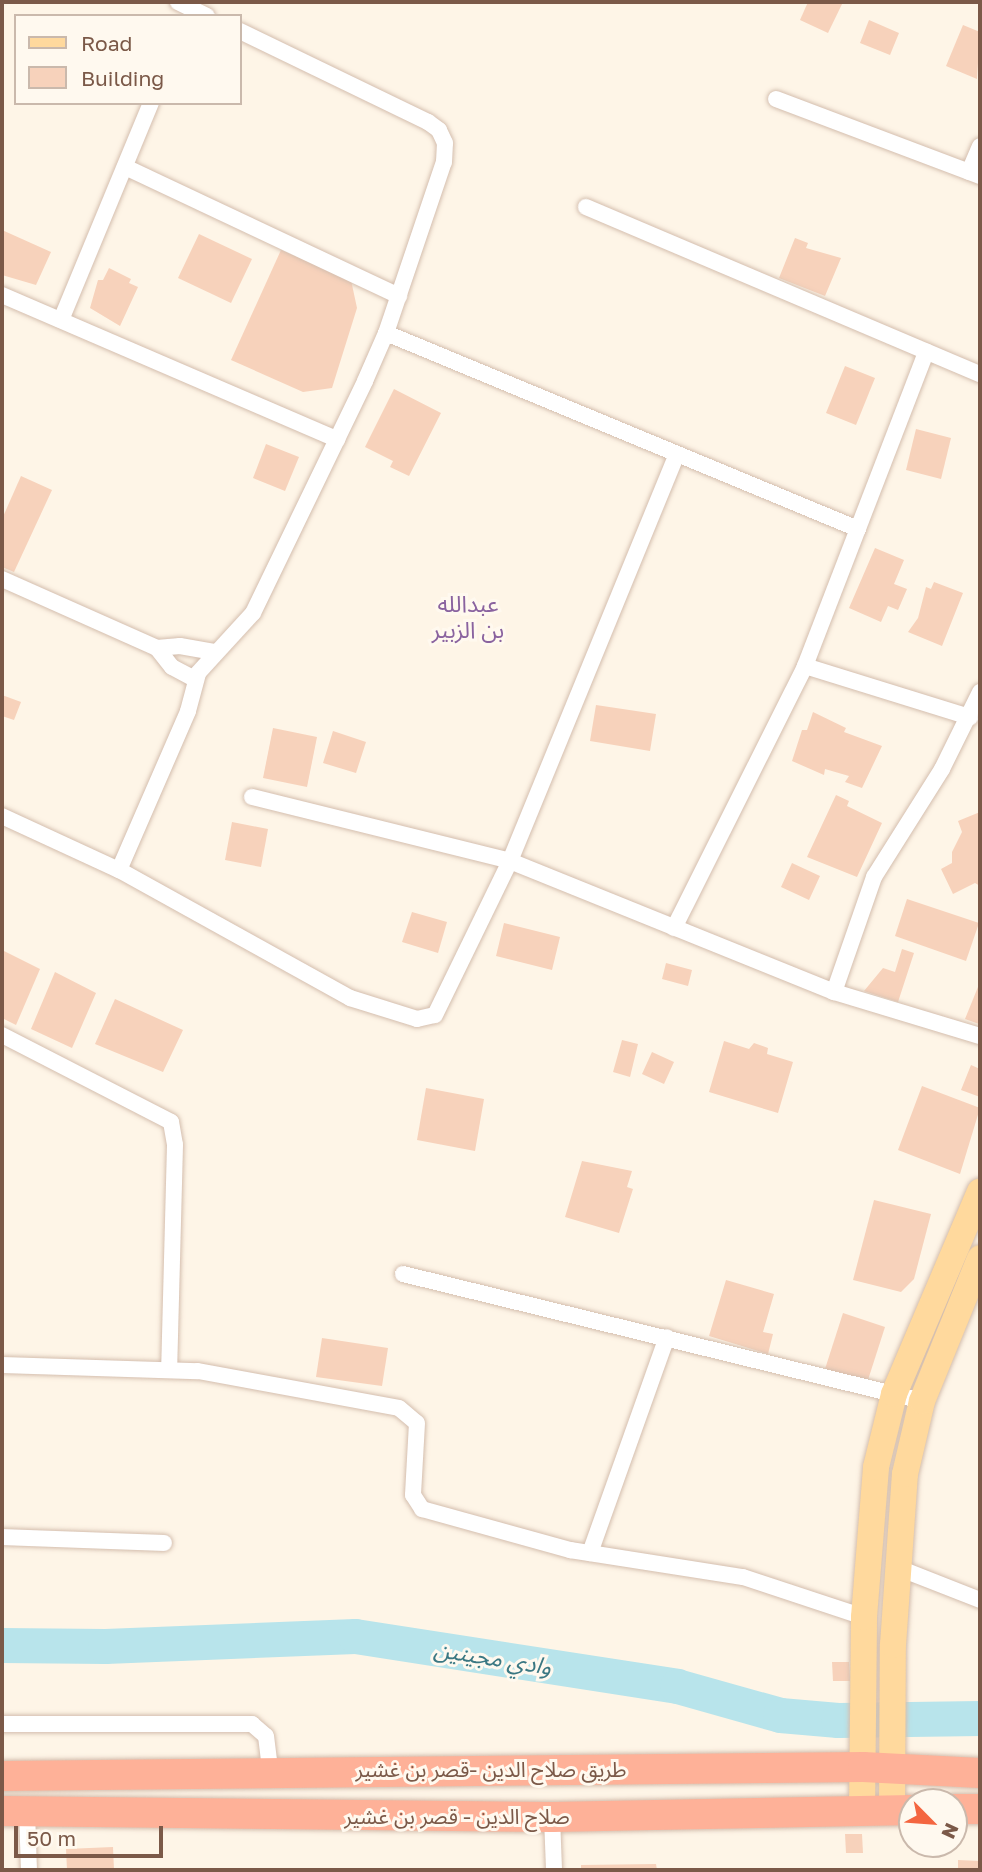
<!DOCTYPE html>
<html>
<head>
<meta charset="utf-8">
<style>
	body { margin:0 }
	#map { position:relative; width:982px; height:1872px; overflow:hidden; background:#fef5e7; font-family:"Golos Text","Noto Sans Arabic",sans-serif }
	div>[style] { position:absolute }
	.river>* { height:35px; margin:-17.5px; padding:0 17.5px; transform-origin:17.5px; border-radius:17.5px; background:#b8e4eb }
	.building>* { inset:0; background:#f7d2bb }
	.roads { filter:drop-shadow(0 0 2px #d4beae) drop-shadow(0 0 2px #d4beae) }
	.street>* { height:16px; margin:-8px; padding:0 8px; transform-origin:8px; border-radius:8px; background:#fff }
	.primary>* { height:26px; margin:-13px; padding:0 13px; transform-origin:13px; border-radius:13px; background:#ffd99d }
	.highway>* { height:30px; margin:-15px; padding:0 15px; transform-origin:15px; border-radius:15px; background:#feb198 }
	span { translate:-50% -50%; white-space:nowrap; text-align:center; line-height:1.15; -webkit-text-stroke:6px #fff9ef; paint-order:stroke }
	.street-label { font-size:21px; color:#7b5948 }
	.neighbourhood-label { font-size:23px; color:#8a639f }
	.water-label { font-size:23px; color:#3a7782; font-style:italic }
	.frame { position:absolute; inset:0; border:4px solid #7b5948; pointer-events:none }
	.legend { position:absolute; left:14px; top:14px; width:228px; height:91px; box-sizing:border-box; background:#fff9ef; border:2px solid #cab9ac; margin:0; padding:9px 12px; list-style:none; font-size:21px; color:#7b5948 }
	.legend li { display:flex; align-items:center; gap:14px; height:35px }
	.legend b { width:35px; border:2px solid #cab9ac }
	.north { position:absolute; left:898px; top:1788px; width:70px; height:70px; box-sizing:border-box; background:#fff9ef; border:2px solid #cab9ac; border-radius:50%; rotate:115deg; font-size:19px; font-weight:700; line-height:28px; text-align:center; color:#7b5948 }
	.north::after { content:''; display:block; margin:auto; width:24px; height:32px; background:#f46640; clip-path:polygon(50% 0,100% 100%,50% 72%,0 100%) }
	.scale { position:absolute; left:14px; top:1826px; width:149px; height:32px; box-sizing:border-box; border:4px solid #7b5948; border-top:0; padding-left:9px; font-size:21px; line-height:24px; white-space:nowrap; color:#7b5948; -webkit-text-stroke:5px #fff9ef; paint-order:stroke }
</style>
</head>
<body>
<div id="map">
	<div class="river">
		<div style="left:2px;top:1645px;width:103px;rotate:0.6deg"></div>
		<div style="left:105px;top:1646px;width:250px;rotate:-2.3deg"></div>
		<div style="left:355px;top:1636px;width:326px;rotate:8.8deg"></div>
		<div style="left:677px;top:1686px;width:107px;rotate:15.7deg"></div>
		<div style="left:780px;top:1715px;width:58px;rotate:4.9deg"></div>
		<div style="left:838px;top:1720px;width:142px;rotate:-0.8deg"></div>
	</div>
	<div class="building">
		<div style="clip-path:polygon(808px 2px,843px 2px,828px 33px,800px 20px)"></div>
		<div style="clip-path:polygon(869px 20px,899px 33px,890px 55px,860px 43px)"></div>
		<div style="clip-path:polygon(963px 25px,980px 32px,977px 79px,946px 66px)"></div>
		<div style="clip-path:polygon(2px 230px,51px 252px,36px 285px,2px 275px)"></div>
		<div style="clip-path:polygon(199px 234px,252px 259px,231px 303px,178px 278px)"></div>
		<div style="clip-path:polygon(795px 238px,808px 243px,806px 248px,841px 258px,825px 296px,779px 278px)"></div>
		<div style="clip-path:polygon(281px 250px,351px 280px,357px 308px,332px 388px,303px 392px,231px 360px)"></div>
		<div style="clip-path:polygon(109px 268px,131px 279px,129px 283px,138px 287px,120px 326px,90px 308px,98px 280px,103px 280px)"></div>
		<div style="clip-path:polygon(845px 366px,875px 378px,856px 425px,826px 413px)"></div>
		<div style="clip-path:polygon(394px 389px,441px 413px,409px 476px,390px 467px,393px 461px,365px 447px)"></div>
		<div style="clip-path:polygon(916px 429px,951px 438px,941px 479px,906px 470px)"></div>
		<div style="clip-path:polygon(266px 444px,299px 457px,285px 491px,253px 478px)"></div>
		<div style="clip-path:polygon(21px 476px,52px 490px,14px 572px,2px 567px,2px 519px)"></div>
		<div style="clip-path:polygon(875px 548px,904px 560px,894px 584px,907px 589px,898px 610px,888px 606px,881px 622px,849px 608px)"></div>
		<div style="clip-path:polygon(934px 582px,963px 593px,942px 646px,908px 632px,918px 618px,926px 587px,931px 589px)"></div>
		<div style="clip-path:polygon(2px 695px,21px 702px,14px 720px,2px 716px)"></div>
		<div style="clip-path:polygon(596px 705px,656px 714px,650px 751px,590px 741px)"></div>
		<div style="clip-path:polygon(813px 712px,846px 728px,844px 732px,882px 746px,862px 788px,845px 782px,849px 776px,825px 769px,824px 775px,792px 761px,802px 730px,807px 730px)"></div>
		<div style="clip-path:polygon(273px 728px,317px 737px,307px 787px,263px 778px)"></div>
		<div style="clip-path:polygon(333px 731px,366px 742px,356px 773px,323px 763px)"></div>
		<div style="clip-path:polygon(836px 795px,849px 801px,847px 806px,882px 823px,857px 877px,807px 857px)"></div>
		<div style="clip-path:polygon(980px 812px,980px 886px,975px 883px,953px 894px,941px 869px,952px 863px,952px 852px,962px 832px,958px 821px)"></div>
		<div style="clip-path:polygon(232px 822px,268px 829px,261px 867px,225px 860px)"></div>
		<div style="clip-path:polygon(792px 863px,820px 876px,809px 900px,781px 887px)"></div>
		<div style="clip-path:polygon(907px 899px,979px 923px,966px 961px,895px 936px)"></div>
		<div style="clip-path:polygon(412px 912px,447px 922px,438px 953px,402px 942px)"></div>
		<div style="clip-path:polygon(504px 923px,560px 937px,552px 970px,496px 956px)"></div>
		<div style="clip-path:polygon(902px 949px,914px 953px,898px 1002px,864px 991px,883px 968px,895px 972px)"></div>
		<div style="clip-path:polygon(2px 950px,40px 969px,16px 1025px,2px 1018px)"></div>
		<div style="clip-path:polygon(666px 963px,692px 970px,688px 986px,662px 979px)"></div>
		<div style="clip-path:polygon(55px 972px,96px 993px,72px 1048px,31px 1029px)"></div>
		<div style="clip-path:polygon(980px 982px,980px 1021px,979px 1024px,965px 1019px)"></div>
		<div style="clip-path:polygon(115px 999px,183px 1030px,163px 1072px,95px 1044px)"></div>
		<div style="clip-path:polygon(622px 1040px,638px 1044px,630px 1077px,613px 1072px)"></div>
		<div style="clip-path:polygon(724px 1041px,749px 1049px,754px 1043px,768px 1048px,767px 1054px,793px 1062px,778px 1113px,709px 1092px)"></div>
		<div style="clip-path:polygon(652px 1052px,674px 1062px,664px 1084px,642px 1074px)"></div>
		<div style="clip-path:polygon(971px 1065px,980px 1069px,980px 1097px,961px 1090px)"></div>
		<div style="clip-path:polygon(922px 1086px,980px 1108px,960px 1174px,898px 1150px)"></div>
		<div style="clip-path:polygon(426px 1088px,484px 1099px,475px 1151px,417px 1140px)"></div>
		<div style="clip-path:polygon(582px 1161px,632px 1171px,627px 1187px,633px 1189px,619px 1233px,565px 1217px)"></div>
		<div style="clip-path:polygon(874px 1200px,931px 1214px,914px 1279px,901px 1292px,853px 1280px)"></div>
		<div style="clip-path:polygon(726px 1280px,774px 1294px,763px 1332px,773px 1334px,768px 1354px,709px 1336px)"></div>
		<div style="clip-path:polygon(843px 1313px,885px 1327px,867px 1383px,825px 1369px)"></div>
		<div style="clip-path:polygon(322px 1338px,388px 1348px,382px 1386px,316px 1377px)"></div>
		<div style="clip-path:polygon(832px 1662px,849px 1662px,850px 1681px,833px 1681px)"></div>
		<div style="clip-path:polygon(845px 1834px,862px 1834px,863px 1853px,846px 1853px)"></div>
		<div style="clip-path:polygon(113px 1847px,114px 1870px,67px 1870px,66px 1849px)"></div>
		<div style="clip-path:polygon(958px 1860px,980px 1861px,980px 1870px,958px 1870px)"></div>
		<div style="clip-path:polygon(656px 1864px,657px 1870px,581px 1870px,581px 1865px)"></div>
	</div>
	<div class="roads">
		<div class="street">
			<div style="left:178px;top:2px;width:32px;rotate:26deg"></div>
			<div style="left:776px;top:99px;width:218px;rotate:20.7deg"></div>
			<div style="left:125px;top:167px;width:303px;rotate:25.2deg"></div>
			<div style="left:969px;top:172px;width:28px;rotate:-67deg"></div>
			<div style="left:586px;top:207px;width:428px;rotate:23deg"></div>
			<div style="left:2px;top:295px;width:365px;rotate:23.3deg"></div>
			<div style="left:61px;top:320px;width:235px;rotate:-67.5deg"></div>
			<div style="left:386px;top:333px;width:511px;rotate:22.55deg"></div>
			<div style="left:2px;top:579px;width:170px;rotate:24deg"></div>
			<div style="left:157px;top:648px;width:24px;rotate:52deg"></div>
			<div style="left:172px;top:667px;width:27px;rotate:28deg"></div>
			<div style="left:157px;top:648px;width:23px;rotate:-5deg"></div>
			<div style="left:180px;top:646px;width:36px;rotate:10deg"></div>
			<div style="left:805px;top:666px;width:173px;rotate:17.2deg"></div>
			<div style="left:252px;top:797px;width:266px;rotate:13.9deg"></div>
			<div style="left:510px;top:861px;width:349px;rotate:22deg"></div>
			<div style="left:834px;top:992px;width:152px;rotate:16.8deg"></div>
			<div style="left:2px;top:816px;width:129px;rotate:24.8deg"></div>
			<div style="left:119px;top:870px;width:264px;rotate:29deg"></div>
			<div style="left:350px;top:998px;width:70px;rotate:17.4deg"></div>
			<div style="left:417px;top:1019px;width:18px;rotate:-13deg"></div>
			<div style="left:435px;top:1015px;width:171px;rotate:-64deg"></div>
			<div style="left:510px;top:861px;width:438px;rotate:-67.7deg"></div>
			<div style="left:119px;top:870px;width:173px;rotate:-66.5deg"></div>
			<div style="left:188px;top:711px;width:39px;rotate:-75deg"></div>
			<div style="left:198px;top:673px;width:81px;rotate:-47.5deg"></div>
			<div style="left:253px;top:613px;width:258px;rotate:-64.2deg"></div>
			<div style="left:365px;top:381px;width:52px;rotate:-66.4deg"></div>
			<div style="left:386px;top:333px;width:181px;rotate:-71.3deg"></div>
			<div style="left:444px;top:162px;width:19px;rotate:-87deg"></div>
			<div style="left:445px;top:143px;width:14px;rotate:-115deg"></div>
			<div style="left:439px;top:130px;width:14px;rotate:-144deg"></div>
			<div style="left:428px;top:122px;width:209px;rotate:-154.2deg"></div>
			<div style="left:674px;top:928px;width:293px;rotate:-63.4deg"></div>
			<div style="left:805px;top:666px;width:337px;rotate:-68.9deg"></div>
			<div style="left:834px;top:992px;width:122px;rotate:-70.8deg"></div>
			<div style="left:874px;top:877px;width:128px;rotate:-57.8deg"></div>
			<div style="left:942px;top:769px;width:86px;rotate:-63.7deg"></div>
			<div style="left:2px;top:1035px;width:190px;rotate:27.2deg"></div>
			<div style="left:171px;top:1122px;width:23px;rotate:80deg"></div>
			<div style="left:175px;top:1145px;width:224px;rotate:91.5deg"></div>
			<div style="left:403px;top:1274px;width:534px;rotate:13.75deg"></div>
			<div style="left:2px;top:1365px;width:196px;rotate:1.8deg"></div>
			<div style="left:198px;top:1371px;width:204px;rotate:10.4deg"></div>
			<div style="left:399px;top:1408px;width:23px;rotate:40deg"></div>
			<div style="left:417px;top:1423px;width:72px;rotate:93.2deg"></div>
			<div style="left:413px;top:1495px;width:17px;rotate:57deg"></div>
			<div style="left:422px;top:1509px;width:154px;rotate:15.5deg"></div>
			<div style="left:570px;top:1550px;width:175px;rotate:8.9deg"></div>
			<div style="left:743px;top:1577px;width:127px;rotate:18.3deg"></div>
			<div style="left:2px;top:1537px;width:162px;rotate:2.1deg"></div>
			<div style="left:590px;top:1553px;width:229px;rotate:-70.4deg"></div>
			<div style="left:896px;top:1567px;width:90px;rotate:21.4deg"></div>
			<div style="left:2px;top:1724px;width:250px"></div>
			<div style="left:252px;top:1724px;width:18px;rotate:41deg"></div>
			<div style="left:266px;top:1736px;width:34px;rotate:83deg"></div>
			<div style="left:27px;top:1811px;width:59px;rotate:88.1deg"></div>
			<div style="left:552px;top:1817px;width:53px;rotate:87.8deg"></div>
		</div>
		<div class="primary">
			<div style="left:892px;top:1811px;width:166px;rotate:-89.7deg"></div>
			<div style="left:893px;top:1645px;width:171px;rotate:-86deg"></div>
			<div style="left:905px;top:1474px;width:75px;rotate:-76.9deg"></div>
			<div style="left:922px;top:1401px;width:154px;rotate:-67.9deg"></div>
			<div style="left:862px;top:1812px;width:195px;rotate:-89.4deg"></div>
			<div style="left:864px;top:1617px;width:150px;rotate:-85.4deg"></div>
			<div style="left:876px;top:1467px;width:75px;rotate:-76.1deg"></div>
			<div style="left:894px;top:1394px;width:220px;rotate:-67deg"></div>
		</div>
		<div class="highway">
			<div style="left:2px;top:1776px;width:861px;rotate:-0.6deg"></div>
			<div style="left:863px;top:1767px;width:117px;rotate:2.9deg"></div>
			<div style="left:954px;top:1809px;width:26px"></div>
			<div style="left:2px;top:1811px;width:550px;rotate:0.63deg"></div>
			<div style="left:552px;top:1817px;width:360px;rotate:-1.1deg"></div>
		</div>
	</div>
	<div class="street-label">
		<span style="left:491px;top:1769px">طريق صلاح الدين -قصر بن غشير</span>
		<span style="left:457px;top:1816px">صلاح الدين - قصر بن غشير</span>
	</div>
	<div class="neighbourhood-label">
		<span style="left:468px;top:616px">عبدالله<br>بن الزبير</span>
	</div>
	<div class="water-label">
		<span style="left:493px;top:1657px;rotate:9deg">وادي مجينين</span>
	</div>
	<div class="frame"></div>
	<ul class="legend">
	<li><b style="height:9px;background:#ffd99d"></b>Road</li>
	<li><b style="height:19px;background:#f7d2bb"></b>Building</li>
	</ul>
	<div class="north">N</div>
	<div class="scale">50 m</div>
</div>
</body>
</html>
